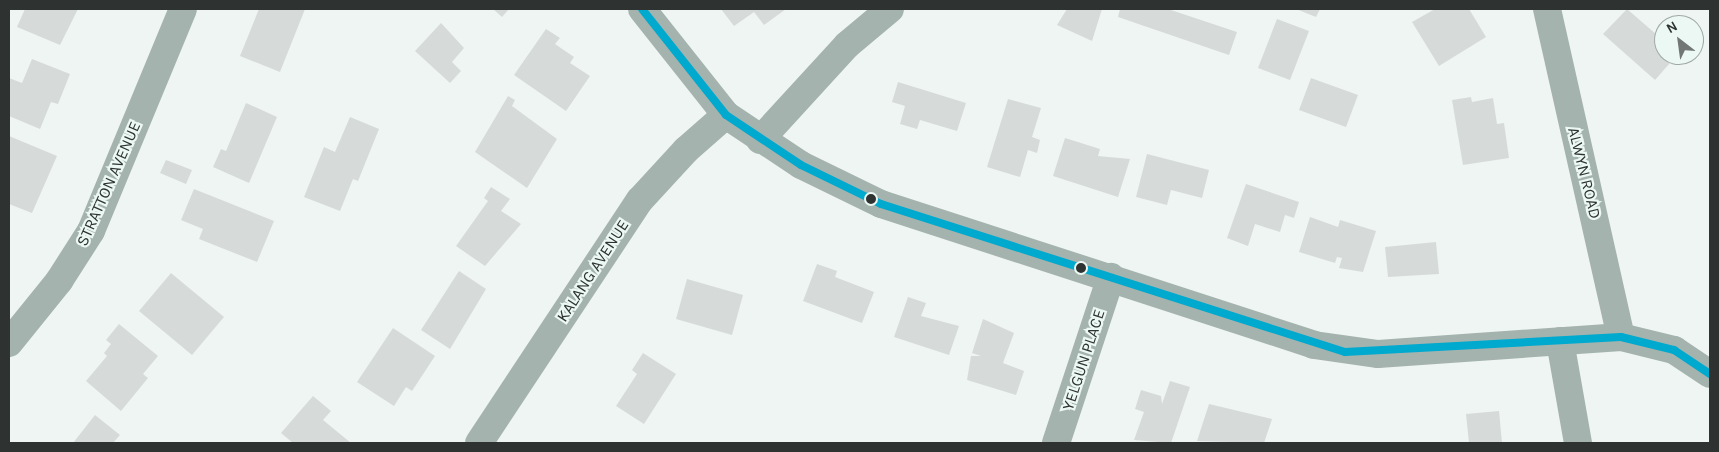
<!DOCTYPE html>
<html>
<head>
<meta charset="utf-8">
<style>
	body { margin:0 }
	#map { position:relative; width:1719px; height:452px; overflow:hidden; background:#eff5f3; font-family:Karla,sans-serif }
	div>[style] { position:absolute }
	.building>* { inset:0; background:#d6dbd9 }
	.minor>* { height:28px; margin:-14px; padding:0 14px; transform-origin:14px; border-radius:14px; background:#a5b3ae }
	.tertiary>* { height:28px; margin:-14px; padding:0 14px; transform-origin:14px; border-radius:14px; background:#a5b3ae }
	.bus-1>* { height:8px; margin:-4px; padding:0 4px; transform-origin:4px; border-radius:4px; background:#00a9ce }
	.dots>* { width:14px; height:14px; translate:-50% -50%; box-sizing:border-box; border:2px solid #ecf8f4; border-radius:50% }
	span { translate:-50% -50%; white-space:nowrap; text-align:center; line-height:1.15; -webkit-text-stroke:4.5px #ecf8f4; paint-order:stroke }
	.street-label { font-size:16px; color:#2e3331 }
	.frame { position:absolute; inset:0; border:10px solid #2e3331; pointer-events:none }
	.north { position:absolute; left:1654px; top:15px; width:50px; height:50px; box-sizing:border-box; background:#ecf8f4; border:1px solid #a0a9a6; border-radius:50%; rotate:330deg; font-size:14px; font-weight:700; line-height:20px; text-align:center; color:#2e3331 }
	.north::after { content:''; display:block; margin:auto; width:18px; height:22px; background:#727775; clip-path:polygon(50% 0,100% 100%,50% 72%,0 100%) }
</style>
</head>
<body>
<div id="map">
	<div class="building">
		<div style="clip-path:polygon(25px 9px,78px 9px,60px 45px,17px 27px)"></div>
		<div style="clip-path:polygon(259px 9px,305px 9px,280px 72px,240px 56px)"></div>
		<div style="clip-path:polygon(493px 9px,509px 9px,502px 17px)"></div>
		<div style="clip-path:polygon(721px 9px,786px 9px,764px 25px,754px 12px,734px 26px)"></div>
		<div style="clip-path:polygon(1067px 9px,1102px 9px,1092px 41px,1057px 25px)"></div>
		<div style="clip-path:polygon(1120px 9px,1168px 9px,1237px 32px,1229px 55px,1118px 17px)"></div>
		<div style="clip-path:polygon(1296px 9px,1320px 9px,1316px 17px)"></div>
		<div style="clip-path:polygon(1435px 9px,1469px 9px,1486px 37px,1439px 66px,1412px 22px)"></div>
		<div style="clip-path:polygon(1627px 9px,1664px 41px,1664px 55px,1677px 55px,1655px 80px,1603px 34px)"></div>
		<div style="clip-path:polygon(1277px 19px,1309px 31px,1290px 80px,1258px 68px)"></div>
		<div style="clip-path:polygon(441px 23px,464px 48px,452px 62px,461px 71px,450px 83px,415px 51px)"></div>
		<div style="clip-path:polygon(546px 29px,560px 38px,555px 44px,574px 57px,570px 63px,590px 76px,566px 111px,514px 75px)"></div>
		<div style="clip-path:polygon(32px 59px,70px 74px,58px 104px,51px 102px,40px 129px,9px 116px,9px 78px,22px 83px)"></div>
		<div style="clip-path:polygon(1311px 78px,1358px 95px,1346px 127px,1299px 110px)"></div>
		<div style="clip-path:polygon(898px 82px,966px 103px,957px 131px,920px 120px,917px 129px,900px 124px,905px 106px,892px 102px)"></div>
		<div style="clip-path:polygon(508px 96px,515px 100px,512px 106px,557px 139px,527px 188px,475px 152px)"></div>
		<div style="clip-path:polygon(1471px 97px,1472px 102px,1493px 98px,1497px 124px,1504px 123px,1509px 158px,1463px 165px,1452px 100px)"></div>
		<div style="clip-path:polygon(1008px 99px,1041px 108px,1032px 137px,1040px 140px,1037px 153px,1028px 150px,1020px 177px,987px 167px)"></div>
		<div style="clip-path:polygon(246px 103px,277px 117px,249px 183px,213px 167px,221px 149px,226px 151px)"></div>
		<div style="clip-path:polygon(350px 117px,379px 129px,358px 181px,353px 179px,340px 211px,304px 197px,324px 147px,335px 152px)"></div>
		<div style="clip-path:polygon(9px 136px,57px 156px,32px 213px,9px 204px)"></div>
		<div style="clip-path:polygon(1065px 138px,1100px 149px,1098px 156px,1130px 159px,1118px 197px,1053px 176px)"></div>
		<div style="clip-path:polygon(1147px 154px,1209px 170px,1202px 198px,1171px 190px,1167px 205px,1136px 197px)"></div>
		<div style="clip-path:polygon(166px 160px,192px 170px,186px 184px,160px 173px)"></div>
		<div style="clip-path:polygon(1246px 184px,1299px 202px,1294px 218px,1285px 215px,1280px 232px,1255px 224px,1248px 246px,1227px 238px)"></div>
		<div style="clip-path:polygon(491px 187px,510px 199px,501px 211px,521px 224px,485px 266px,456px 246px,488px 201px,484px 198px)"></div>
		<div style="clip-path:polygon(194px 189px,274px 221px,257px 262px,199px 239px,203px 229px,181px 220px)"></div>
		<div style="clip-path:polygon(1310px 217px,1338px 227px,1340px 220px,1376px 231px,1363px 272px,1339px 268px,1342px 258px,1337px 257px,1335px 263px,1299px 252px)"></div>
		<div style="clip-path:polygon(1436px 242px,1439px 274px,1388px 277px,1385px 247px)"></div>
		<div style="clip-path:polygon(817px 264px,837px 271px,835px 277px,874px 292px,862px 323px,803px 301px)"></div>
		<div style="clip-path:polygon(459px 271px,486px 289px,450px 349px,421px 330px)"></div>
		<div style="clip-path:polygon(171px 273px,224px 317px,192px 355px,139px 311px)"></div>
		<div style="clip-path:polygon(687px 279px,743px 295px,732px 335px,676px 319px)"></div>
		<div style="clip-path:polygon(908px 297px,926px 303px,921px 316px,959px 326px,949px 355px,894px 337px)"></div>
		<div style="clip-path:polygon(983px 319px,1014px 333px,1003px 363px,1024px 371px,1016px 395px,967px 380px,971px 356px,981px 356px,972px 353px)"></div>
		<div style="clip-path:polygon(119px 324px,158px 356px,143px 374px,148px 378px,121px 411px,86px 381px,107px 356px,104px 353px,111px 344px,106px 340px)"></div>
		<div style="clip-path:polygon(393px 328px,435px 356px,412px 391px,406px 387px,394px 406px,357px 382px)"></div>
		<div style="clip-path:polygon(643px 353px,676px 374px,644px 424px,616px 406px,637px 374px,632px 370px)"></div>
		<div style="clip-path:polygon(1170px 381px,1190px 387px,1171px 443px,1134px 440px,1144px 412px,1135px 409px,1141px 390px,1161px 396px,1162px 404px)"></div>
		<div style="clip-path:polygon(313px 396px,331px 411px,323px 420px,351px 443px,293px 443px,281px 433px)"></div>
		<div style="clip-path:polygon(1209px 404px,1272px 419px,1264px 443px,1197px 441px)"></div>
		<div style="clip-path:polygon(1499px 411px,1502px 443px,1469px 443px,1466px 414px)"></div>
		<div style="clip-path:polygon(95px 415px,120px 435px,113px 443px,73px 443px)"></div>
	</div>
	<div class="minor">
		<div style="left:642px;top:9px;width:135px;rotate:51.6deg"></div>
		<div style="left:1547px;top:9px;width:336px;rotate:77.3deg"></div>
		<div style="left:760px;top:140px;width:129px;rotate:-47.5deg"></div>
		<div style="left:847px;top:45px;width:56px;rotate:-39.9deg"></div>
		<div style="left:1560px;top:341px;width:104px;rotate:80deg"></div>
		<div style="left:9px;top:343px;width:80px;rotate:-51.1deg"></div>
		<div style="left:59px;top:281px;width:59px;rotate:-57.4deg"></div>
		<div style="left:91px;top:231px;width:240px;rotate:-67.5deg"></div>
		<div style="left:1056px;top:443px;width:175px;rotate:-71.7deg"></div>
	</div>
	<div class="tertiary">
		<div style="left:479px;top:443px;width:291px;rotate:-56.5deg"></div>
		<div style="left:640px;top:200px;width:68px;rotate:-47.4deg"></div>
		<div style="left:686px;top:150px;width:53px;rotate:-41.2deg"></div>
		<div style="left:726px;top:115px;width:90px;rotate:33.7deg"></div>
		<div style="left:801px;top:165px;width:89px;rotate:26deg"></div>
		<div style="left:881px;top:204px;width:455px;rotate:18deg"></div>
		<div style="left:1314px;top:345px;width:65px;rotate:8deg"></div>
		<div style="left:1378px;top:354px;width:244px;rotate:-4deg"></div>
		<div style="left:1621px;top:337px;width:55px;rotate:13.8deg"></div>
		<div style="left:1674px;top:350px;width:43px;rotate:33.7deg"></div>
	</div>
	<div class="bus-1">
		<div style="left:642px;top:9px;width:135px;rotate:51.6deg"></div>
		<div style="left:726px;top:115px;width:90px;rotate:33.7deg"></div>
		<div style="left:801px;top:165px;width:89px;rotate:26deg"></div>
		<div style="left:881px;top:204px;width:487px;rotate:17.7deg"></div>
		<div style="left:1345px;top:352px;width:276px;rotate:-3.1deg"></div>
		<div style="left:1621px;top:337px;width:55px;rotate:13.8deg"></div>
		<div style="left:1674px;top:350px;width:43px;rotate:33.7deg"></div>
	</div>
	<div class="dots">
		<div style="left:871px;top:199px;background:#2e3331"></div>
		<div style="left:1081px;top:268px;background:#2e3331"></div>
	</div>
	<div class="street-label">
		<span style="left:1584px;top:173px;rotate:76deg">ALWYN ROAD</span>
		<span style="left:109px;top:184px;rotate:-66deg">STRATTON AVENUE</span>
		<span style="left:593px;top:271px;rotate:-57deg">KALANG AVENUE</span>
		<span style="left:1084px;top:360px;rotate:-72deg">YELGUN PLACE</span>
	</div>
	<div class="frame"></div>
	<div class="north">N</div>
</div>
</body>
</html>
